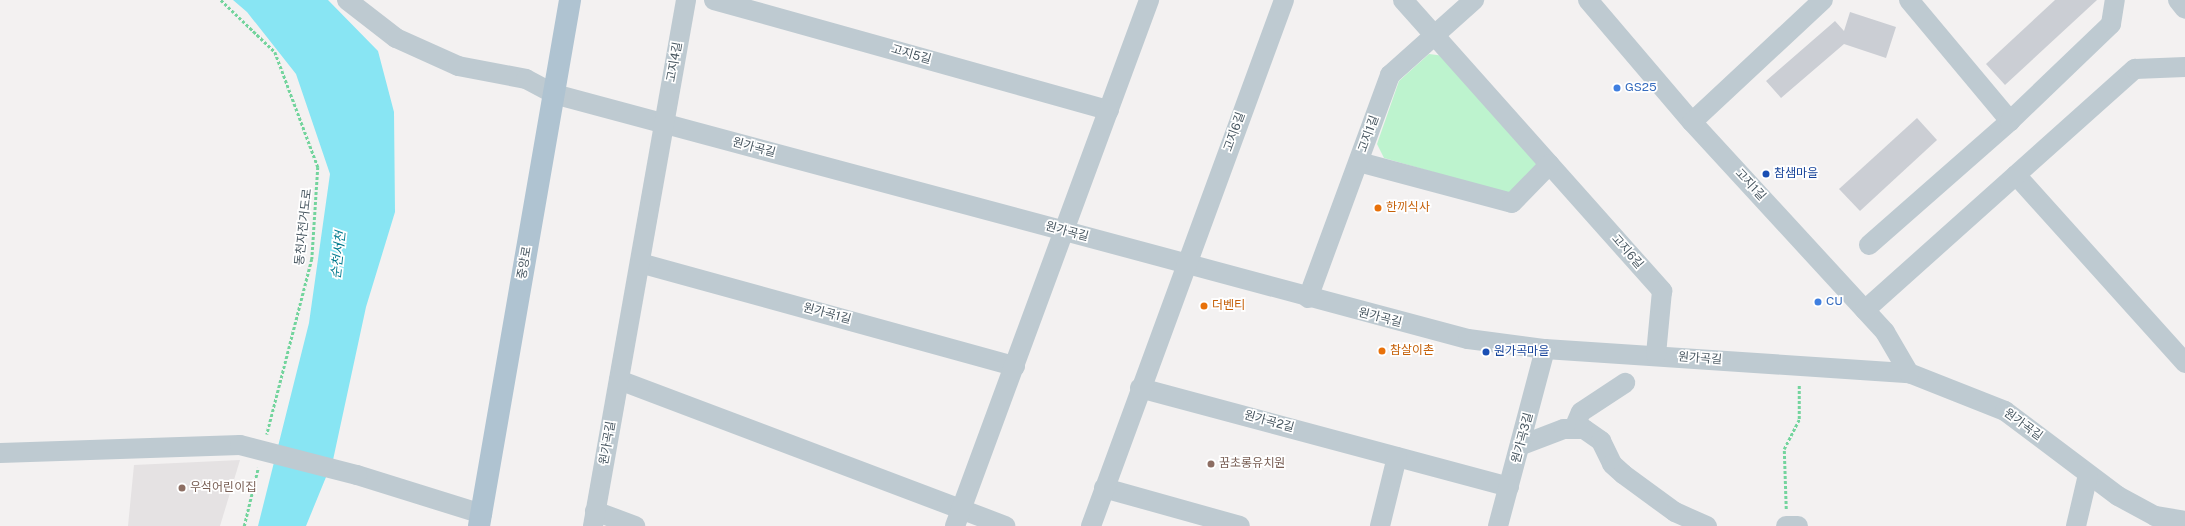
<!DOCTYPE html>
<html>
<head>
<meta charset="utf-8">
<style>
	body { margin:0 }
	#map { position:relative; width:2185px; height:526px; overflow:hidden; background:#f3f1f1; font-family:"Public Sans","Noto Sans KR",sans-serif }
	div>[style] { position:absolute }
	.education>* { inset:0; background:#e5e2e3 }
	.green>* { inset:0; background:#bdf3ce }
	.water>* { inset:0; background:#88e5f3 }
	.building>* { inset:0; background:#cbced4 }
	.path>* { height:2.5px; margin-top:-1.25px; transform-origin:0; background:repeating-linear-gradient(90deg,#73d49d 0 3px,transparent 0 5px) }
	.minor>* { height:20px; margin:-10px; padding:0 10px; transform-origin:10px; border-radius:10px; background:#becad1 }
	.major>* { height:22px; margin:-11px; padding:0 11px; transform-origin:11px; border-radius:11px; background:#afc3d1 }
	.minor-bridge>* { height:20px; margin:-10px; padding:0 10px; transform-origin:10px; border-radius:10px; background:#becad1 }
	.dots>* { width:11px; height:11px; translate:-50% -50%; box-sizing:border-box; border:2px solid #fff; border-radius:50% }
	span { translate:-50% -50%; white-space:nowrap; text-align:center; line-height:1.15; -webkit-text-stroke:3.5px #fff; paint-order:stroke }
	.street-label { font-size:12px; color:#475660 }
	.shop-label { font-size:12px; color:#366cbe }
	.left { translate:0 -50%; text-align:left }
	.transit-label { font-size:12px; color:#164399 }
	.food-label { font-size:12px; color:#c56008 }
	.education-label { font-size:12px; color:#785e54 }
	.water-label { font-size:13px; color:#067c8f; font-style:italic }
</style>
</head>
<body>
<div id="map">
	<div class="education">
		<div style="clip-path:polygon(240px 460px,220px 526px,128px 526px,134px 465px)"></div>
	</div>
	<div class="green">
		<div style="clip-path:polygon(1429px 54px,1445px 56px,1539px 166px,1512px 191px,1506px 193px,1384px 158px,1377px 144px,1399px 81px)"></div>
	</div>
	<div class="water">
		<div style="clip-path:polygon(233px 0,328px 0,378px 51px,394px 112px,395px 212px,366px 307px,333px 460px,306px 526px,258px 526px,309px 323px,330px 174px,296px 74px,247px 12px)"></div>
	</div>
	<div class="building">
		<div style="clip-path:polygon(2055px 0,2097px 0,2005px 85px,1986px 64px)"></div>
		<div style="clip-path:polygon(1850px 12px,1896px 27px,1886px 58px,1844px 44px,1781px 98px,1766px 81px,1835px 21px,1844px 31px)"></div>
		<div style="clip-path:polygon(1917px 118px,1937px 140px,1860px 211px,1839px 189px)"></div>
	</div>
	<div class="path">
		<div style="left:221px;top:0;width:75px;rotate:43.9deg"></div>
		<div style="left:275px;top:52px;width:123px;rotate:69.5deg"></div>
		<div style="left:318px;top:167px;width:92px;rotate:93.7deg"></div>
		<div style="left:312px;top:259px;width:181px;rotate:104.4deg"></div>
		<div style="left:1786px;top:509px;width:60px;rotate:-91.9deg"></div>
		<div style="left:1784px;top:449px;width:34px;rotate:-63deg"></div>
		<div style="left:1799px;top:419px;width:35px;rotate:-90deg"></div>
		<div style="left:244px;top:526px;width:60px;rotate:-76.4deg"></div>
	</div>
	<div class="minor">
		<div style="left:347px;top:0;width:62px;rotate:37.8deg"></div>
		<div style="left:396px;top:38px;width:68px;rotate:24.3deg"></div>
		<div style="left:458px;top:66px;width:69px;rotate:10.8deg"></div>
		<div style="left:526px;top:79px;width:32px;rotate:28deg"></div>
		<div style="left:554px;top:94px;width:946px;rotate:15.01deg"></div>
		<div style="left:1468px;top:339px;width:78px;rotate:7.4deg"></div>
		<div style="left:1545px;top:349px;width:365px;rotate:3.8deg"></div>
		<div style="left:1909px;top:373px;width:103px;rotate:21.6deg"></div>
		<div style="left:2005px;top:411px;width:141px;rotate:37deg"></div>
		<div style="left:2118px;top:496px;width:42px;rotate:28.4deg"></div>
		<div style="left:2155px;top:516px;width:30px;rotate:9deg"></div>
		<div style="left:714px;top:0;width:410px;rotate:15.6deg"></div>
		<div style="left:1403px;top:0;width:390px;rotate:48.3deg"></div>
		<div style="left:1662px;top:291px;width:64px;rotate:95.4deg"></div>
		<div style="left:1588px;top:0;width:160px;rotate:49.6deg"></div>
		<div style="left:1692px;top:122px;width:285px;rotate:47.4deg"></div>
		<div style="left:1885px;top:332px;width:48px;rotate:59.7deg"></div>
		<div style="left:1909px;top:0;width:158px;rotate:50.1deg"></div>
		<div style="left:2178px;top:0;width:11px;rotate:52deg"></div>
		<div style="left:1692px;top:122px;width:179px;rotate:-43deg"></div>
		<div style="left:1359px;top:162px;width:158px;rotate:15deg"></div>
		<div style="left:1512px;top:203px;width:54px;rotate:-45.7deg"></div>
		<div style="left:2016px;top:175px;width:253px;rotate:48deg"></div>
		<div style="left:1869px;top:245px;width:188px;rotate:-41.3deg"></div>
		<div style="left:2010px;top:121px;width:140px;rotate:-43.8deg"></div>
		<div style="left:2111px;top:24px;width:24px;rotate:-81deg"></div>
		<div style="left:640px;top:263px;width:389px;rotate:15.4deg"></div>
		<div style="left:1308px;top:298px;width:238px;rotate:-69.8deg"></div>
		<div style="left:1390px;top:75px;width:113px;rotate:-41.8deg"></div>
		<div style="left:1865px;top:310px;width:362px;rotate:-41.8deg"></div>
		<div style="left:2135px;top:69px;width:50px;rotate:-2.3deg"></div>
		<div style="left:619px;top:380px;width:413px;rotate:20.7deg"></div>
		<div style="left:1140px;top:388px;width:382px;rotate:15deg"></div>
		<div style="left:1575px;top:426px;width:15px;rotate:-67deg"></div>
		<div style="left:1581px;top:412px;width:53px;rotate:-33.4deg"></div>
		<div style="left:1522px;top:445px;width:45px;rotate:-20.9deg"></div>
		<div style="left:1564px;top:429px;width:20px"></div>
		<div style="left:1584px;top:429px;width:21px;rotate:35deg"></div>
		<div style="left:1601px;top:441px;width:25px;rotate:64deg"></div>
		<div style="left:1612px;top:464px;width:15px;rotate:42deg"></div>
		<div style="left:1623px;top:474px;width:64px;rotate:36.2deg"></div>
		<div style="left:1675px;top:512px;width:35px;rotate:24deg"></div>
		<div style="left:0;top:453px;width:240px;rotate:-1.9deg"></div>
		<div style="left:357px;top:475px;width:131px;rotate:17.3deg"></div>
		<div style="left:1104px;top:488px;width:141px;rotate:15.6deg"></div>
		<div style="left:595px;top:511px;width:43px;rotate:20.6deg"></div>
		<div style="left:593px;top:526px;width:534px;rotate:-79.97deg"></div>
		<div style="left:955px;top:526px;width:561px;rotate:-69.75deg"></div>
		<div style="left:1091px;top:526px;width:560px;rotate:-69.85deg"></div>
		<div style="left:1380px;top:526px;width:71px;rotate:-76.2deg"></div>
		<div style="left:1498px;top:526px;width:183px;rotate:-75.1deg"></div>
		<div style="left:1786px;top:526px;width:12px"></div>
		<div style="left:2076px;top:526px;width:52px;rotate:-76.8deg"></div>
	</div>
	<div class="major">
		<div style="left:479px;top:526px;width:534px;rotate:-80.18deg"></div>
	</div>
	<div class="minor-bridge">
		<div style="left:240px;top:445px;width:121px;rotate:14.4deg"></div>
	</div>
	<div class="dots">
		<div style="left:1617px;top:88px;background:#3f7fe0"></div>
		<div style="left:1766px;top:174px;background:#1a4fb4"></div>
		<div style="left:1378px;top:208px;background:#e8710a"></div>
		<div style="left:1818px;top:302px;background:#3f7fe0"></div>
		<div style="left:1204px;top:306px;background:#e8710a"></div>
		<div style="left:1382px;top:351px;background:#e8710a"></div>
		<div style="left:1486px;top:352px;background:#1a4fb4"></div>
		<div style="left:1211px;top:464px;background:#8d6e63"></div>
		<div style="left:182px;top:488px;background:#8d6e63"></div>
	</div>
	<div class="street-label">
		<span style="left:911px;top:55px;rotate:16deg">고지5길</span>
		<span style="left:675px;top:62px;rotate:-80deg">고지4길</span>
		<span style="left:1235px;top:132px;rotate:-70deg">고지6길</span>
		<span style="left:1369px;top:134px;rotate:-70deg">고지1길</span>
		<span style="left:754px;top:148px;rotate:15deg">원가곡길</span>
		<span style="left:1750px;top:185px;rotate:47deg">고지1길</span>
		<span style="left:304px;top:227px;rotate:-84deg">동천자전거도로</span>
		<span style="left:1067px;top:232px;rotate:15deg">원가곡길</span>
		<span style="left:1627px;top:252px;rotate:49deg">고지6길</span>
		<span style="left:525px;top:263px;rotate:-80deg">중앙로</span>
		<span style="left:827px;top:314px;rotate:15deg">원가곡1길</span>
		<span style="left:1380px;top:318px;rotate:14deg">원가곡길</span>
		<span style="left:1700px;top:359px;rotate:4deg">원가곡길</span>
		<span style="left:1269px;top:422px;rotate:15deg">원가곡2길</span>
		<span style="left:2023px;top:425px;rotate:36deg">원가곡길</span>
		<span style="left:1523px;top:438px;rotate:-75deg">원가곡3길</span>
		<span style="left:608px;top:443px;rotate:-80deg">원가곡길</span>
	</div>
	<div class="shop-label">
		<span class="left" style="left:1625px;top:88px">GS25</span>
		<span class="left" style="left:1826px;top:302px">CU</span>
	</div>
	<div class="transit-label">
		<span class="left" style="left:1774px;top:174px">참샘마을</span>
		<span class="left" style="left:1494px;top:352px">원가곡마을</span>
	</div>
	<div class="food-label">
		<span class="left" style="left:1386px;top:208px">한끼식사</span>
		<span class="left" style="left:1212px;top:306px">더벤티</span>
		<span class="left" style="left:1390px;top:351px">참살이촌</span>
	</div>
	<div class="education-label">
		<span class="left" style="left:1219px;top:464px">꿈초롱유치원</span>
		<span class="left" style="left:190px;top:488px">우석어린이집</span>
	</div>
	<div class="water-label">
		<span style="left:339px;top:255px;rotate:-84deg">순천서천</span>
	</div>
</div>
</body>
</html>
